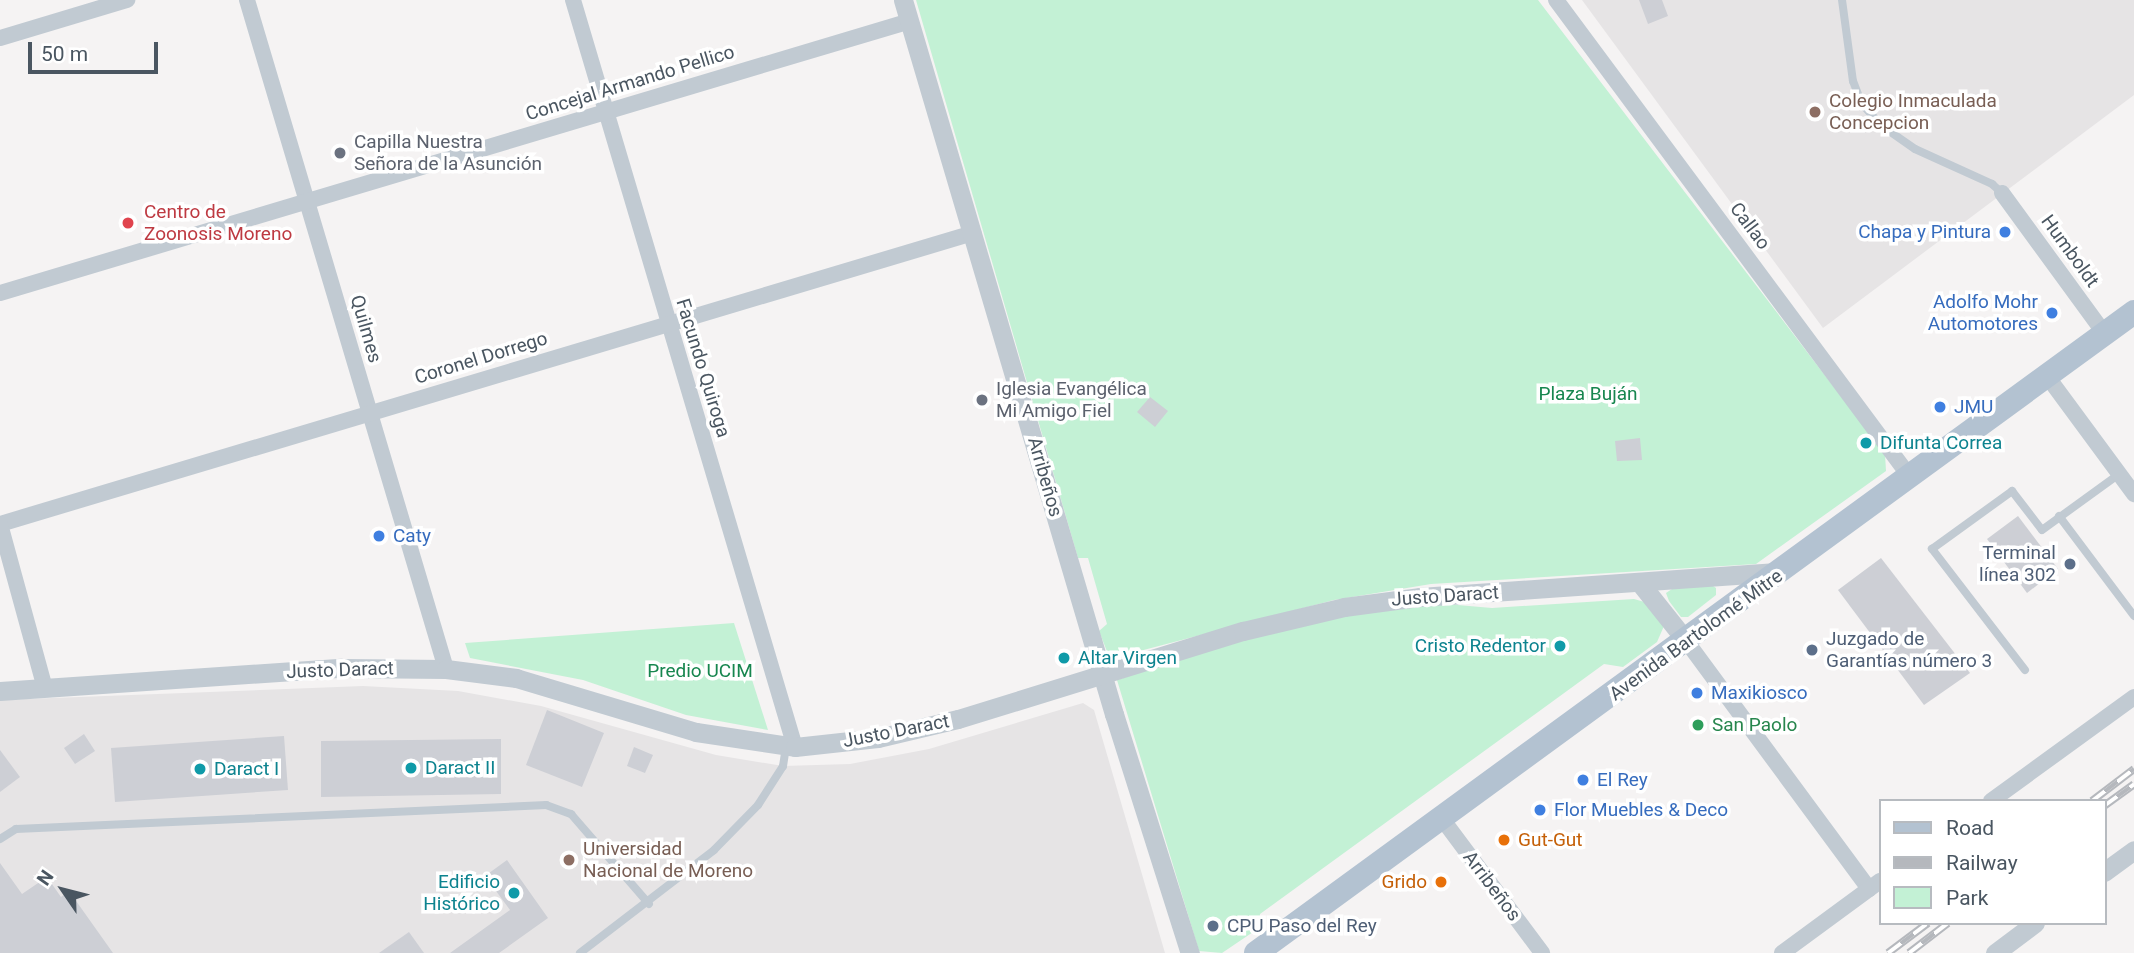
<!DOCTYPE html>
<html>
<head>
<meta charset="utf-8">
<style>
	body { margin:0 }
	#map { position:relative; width:2134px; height:953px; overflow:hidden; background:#f5f3f3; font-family:Roboto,sans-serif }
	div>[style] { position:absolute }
	.education>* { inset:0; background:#e6e4e5 }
	.green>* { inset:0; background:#c3f1d5 }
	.building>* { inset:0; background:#cdcfd5 }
	.service>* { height:8px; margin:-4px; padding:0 4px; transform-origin:4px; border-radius:4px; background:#c1cad2 }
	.minor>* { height:16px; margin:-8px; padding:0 8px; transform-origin:8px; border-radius:8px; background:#c1cad2 }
	.tertiary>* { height:19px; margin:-9.5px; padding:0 9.5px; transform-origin:9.5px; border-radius:9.5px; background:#c1cad2 }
	.primary>* { height:24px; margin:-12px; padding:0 12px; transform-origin:12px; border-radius:12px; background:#b3c2d1 }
	.rail>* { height:8px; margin-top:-4px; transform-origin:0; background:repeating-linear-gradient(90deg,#fff 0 16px,#b5b8bd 0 32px); box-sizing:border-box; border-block:2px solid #b5b8bd }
	.dots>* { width:19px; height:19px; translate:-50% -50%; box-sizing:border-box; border:4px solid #fff; border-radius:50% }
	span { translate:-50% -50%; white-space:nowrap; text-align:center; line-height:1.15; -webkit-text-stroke:7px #fff; paint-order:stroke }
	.street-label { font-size:19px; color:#4a5661 }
	.education-label { font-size:19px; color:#785e54 }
	.left { translate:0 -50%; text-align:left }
	.worship-label { font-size:19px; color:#5b616d }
	.health-label { font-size:19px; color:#be3a42 }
	.shop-label { font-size:19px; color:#366cbe }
	.right { translate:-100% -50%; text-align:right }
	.park-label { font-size:19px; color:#17864f }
	.culture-label { font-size:19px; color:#0d838f }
	.service-label { font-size:19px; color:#4e5e75 }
	.leisure-label { font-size:19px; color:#27864d }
	.food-label { font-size:19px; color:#c56008 }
	.legend { position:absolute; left:1879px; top:799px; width:228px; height:126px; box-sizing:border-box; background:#fff; border:2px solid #b7bbc0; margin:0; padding:9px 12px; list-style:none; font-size:21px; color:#4a5661 }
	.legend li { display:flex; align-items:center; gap:14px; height:35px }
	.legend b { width:35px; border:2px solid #b7bbc0 }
	.north { position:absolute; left:28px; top:855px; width:70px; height:70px; -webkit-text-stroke:5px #fff; paint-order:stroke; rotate:305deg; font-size:19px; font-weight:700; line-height:28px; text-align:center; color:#4a5661 }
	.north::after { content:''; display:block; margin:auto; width:24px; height:32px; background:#4a5661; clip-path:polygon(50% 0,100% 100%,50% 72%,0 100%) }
	.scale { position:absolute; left:28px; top:42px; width:130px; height:32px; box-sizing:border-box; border:4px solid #4a5661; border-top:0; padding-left:9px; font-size:21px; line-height:24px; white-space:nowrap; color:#4a5661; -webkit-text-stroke:5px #fff; paint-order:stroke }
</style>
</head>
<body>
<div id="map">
	<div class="education">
		<div style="clip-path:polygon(1582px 0,2134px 0,2134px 95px,1823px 328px)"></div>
		<div style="clip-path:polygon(363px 686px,458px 691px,541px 706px,716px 755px,783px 766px,850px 764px,929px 749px,1083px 703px,1094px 710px,1165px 953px,0 953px,0 700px)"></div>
	</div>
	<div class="green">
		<div style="clip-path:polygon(916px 0,1538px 0,1885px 454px,1886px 471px,1756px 564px,1431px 584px,1334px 600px,1117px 657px,1108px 654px,1099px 631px,1107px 624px,1088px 558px,1078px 558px)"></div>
		<div style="clip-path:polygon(1710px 584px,1716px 588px,1716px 595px,1688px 617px,1681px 617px,1669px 601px,1666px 593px,1675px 587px)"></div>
		<div style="clip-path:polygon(1634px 599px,1648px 603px,1664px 626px,1657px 642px,1623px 667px,1604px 664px,1260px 914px,1259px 928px,1222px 953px,1199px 951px,1117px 680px,1237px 641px,1350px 615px,1446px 604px,1492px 608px)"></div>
		<div style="clip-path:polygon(734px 623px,768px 730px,686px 715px,583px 680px,470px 658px,465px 643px)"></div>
	</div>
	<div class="building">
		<div style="clip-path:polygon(1639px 0,1662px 0,1668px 16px,1648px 24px)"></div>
		<div style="clip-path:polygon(1150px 397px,1168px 411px,1155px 427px,1137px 412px)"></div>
		<div style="clip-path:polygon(1640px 438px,1642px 460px,1617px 461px,1615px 441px)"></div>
		<div style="clip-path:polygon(2018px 516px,2058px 569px,2027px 593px,1987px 539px)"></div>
		<div style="clip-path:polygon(1881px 558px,1970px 673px,1924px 705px,1838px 590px)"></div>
		<div style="clip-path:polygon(547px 710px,604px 733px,582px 787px,526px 765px)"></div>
		<div style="clip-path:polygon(84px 734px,95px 751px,75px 764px,64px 748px)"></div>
		<div style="clip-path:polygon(284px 736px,288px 790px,115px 802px,111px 748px)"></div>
		<div style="clip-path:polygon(501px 739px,501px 794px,321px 797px,321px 741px)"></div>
		<div style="clip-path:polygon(634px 747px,653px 755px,645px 773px,627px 766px)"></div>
		<div style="clip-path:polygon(0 750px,20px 777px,0 792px)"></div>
		<div style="clip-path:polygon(507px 860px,548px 918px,499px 953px,450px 953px,510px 910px,485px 876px)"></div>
		<div style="clip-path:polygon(0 863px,22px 894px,47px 877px,61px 897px,69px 891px,113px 953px,0 953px)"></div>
		<div style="clip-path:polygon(409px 932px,424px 953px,379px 953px)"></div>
	</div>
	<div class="service">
		<div style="left:1842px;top:0;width:82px;rotate:82.3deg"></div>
		<div style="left:1853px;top:81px;width:25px;rotate:69deg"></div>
		<div style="left:1862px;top:104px;width:30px;rotate:48deg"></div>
		<div style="left:1882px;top:126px;width:40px;rotate:34.9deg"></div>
		<div style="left:1915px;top:149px;width:85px;rotate:24.4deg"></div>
		<div style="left:1992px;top:184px;width:13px;rotate:42deg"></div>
		<div style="left:2059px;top:516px;width:125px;rotate:53.1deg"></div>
		<div style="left:2025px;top:670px;width:153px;rotate:-127.5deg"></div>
		<div style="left:1932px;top:549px;width:99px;rotate:-35.9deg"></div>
		<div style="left:2012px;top:491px;width:49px;rotate:52.4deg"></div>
		<div style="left:2042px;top:530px;width:95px;rotate:-36deg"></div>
		<div style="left:0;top:839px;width:19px;rotate:-32deg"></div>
		<div style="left:16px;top:829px;width:531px;rotate:-2.59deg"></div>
		<div style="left:546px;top:805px;width:27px;rotate:20deg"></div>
		<div style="left:571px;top:814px;width:119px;rotate:49.1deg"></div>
		<div style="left:580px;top:953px;width:169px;rotate:-37.5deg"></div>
		<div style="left:714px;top:850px;width:63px;rotate:-45.6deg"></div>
		<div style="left:758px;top:805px;width:46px;rotate:-57.3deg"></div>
		<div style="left:783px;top:766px;width:20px;rotate:-81deg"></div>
	</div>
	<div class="minor">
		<div style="left:247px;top:0;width:698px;rotate:73.43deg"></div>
		<div style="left:573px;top:0;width:779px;rotate:73.45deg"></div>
		<div style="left:1556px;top:0;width:594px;rotate:53.42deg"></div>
		<div style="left:0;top:38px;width:133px;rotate:-16.7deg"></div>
		<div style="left:2002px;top:193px;width:175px;rotate:53.9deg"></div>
		<div style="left:0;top:293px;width:950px;rotate:-16.64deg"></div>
		<div style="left:2047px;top:376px;width:147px;rotate:53.6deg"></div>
		<div style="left:0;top:524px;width:1016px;rotate:-16.65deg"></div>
		<div style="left:0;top:524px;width:170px;rotate:74.7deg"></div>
		<div style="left:1687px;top:642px;width:307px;rotate:53.6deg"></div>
		<div style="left:1991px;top:801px;width:177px;rotate:-36deg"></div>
		<div style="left:1443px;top:820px;width:166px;rotate:53.3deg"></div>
		<div style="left:1782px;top:953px;width:122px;rotate:-36.3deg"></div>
	</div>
	<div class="tertiary">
		<div style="left:903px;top:0;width:745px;rotate:73.54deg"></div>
		<div style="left:1114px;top:714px;width:251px;rotate:72.4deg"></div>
		<div style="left:1640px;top:583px;width:75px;rotate:51.5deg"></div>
		<div style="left:0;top:691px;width:342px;rotate:-3.9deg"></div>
		<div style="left:341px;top:668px;width:105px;rotate:0.5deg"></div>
		<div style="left:446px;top:669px;width:71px;rotate:7.3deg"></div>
		<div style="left:516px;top:678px;width:188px;rotate:16.7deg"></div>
		<div style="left:696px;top:732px;width:100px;rotate:8.6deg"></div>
		<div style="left:795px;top:747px;width:83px;rotate:-6.2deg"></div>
		<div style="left:878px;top:738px;width:82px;rotate:-13.4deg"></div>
		<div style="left:958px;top:719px;width:298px;rotate:-17.2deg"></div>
		<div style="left:1243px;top:631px;width:104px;rotate:-13.4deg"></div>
		<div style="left:1344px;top:607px;width:77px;rotate:-7.5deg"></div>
		<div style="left:1420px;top:597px;width:361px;rotate:-4deg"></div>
		<div style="left:2104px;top:872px;width:37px;rotate:-36deg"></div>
		<div style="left:1995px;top:953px;width:50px;rotate:-36.9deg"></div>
	</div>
	<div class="primary">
		<div style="left:1256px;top:953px;width:1087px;rotate:-36.13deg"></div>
	</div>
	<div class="rail">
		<div style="left:2092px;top:801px;width:53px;rotate:-37.3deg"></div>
		<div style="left:2104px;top:806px;width:37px;rotate:-36deg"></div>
		<div style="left:1888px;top:953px;width:50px;rotate:-36.9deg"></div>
		<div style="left:1909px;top:953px;width:49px;rotate:-37.6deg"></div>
	</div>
	<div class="dots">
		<div style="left:1815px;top:112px;background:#8d6e63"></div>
		<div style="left:340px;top:153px;background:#6b7280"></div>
		<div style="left:128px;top:223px;background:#e0444e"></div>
		<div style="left:2005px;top:232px;background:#3f7fe0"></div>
		<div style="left:2052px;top:313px;background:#3f7fe0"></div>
		<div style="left:982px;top:400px;background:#6b7280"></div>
		<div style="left:1940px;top:407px;background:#3f7fe0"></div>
		<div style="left:1866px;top:443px;background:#0f9aa8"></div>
		<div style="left:379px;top:536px;background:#3f7fe0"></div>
		<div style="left:2070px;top:564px;background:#5c6f8a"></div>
		<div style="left:1560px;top:646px;background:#0f9aa8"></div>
		<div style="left:1812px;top:650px;background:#5c6f8a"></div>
		<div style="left:1064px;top:658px;background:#0f9aa8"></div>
		<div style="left:1697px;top:693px;background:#3f7fe0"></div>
		<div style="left:1698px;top:725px;background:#2e9e5b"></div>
		<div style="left:411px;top:768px;background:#0f9aa8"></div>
		<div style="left:200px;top:769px;background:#0f9aa8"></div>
		<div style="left:1583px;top:780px;background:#3f7fe0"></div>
		<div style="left:1540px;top:810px;background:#3f7fe0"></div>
		<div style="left:1504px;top:840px;background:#e8710a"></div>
		<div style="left:569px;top:860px;background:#8d6e63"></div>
		<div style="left:1441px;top:882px;background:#e8710a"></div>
		<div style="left:514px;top:893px;background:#0f9aa8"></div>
		<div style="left:1213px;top:926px;background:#5c6f8a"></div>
	</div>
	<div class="street-label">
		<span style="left:630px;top:83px;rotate:-17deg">Concejal Armando Pellico</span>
		<span style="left:1750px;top:226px;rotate:53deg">Callao</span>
		<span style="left:2070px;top:251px;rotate:54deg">Humboldt</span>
		<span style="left:366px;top:329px;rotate:74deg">Quilmes</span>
		<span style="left:481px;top:358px;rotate:-17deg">Coronel Dorrego</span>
		<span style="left:703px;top:368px;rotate:73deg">Facundo Quiroga</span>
		<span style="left:1045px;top:477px;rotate:74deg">Arribeños</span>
		<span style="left:1445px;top:596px;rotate:-4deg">Justo Daract</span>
		<span style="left:1696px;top:635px;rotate:-36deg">Avenida Bartolomé Mitre</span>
		<span style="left:340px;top:670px;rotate:-2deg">Justo Daract</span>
		<span style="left:896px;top:731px;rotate:-11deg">Justo Daract</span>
		<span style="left:1492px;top:886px;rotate:53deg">Arribeños</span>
	</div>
	<div class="education-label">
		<span class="left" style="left:1829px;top:112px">Colegio Inmaculada<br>Concepcion</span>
		<span class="left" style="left:583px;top:860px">Universidad<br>Nacional de Moreno</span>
	</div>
	<div class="worship-label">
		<span class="left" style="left:354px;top:153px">Capilla Nuestra<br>Señora de la Asunción</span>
		<span class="left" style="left:996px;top:400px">Iglesia Evangélica<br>Mi Amigo Fiel</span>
	</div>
	<div class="health-label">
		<span class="left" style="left:144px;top:223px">Centro de<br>Zoonosis Moreno</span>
	</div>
	<div class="shop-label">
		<span class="right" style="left:1991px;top:232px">Chapa y Pintura</span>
		<span class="right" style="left:2038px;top:313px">Adolfo Mohr<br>Automotores</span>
		<span class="left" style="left:1954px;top:407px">JMU</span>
		<span class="left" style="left:393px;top:536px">Caty</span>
		<span class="left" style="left:1711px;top:693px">Maxikiosco</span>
		<span class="left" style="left:1597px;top:780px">El Rey</span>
		<span class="left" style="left:1554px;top:810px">Flor Muebles &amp; Deco</span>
	</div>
	<div class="park-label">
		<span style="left:1588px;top:394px">Plaza Buján</span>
		<span style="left:700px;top:671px">Predio UCIM</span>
	</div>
	<div class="culture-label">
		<span class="left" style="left:1880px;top:443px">Difunta Correa</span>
		<span class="right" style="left:1546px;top:646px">Cristo Redentor</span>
		<span class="left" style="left:1078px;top:658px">Altar Virgen</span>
		<span class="left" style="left:425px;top:768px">Daract II</span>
		<span class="left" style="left:214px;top:769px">Daract I</span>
		<span class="right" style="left:500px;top:893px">Edificio<br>Histórico</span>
	</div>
	<div class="service-label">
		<span class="right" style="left:2056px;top:564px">Terminal<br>línea 302</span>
		<span class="left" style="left:1826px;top:650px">Juzgado de<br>Garantías número 3</span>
		<span class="left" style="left:1227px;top:926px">CPU Paso del Rey</span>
	</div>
	<div class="leisure-label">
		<span class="left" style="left:1712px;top:725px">San Paolo</span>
	</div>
	<div class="food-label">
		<span class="left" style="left:1518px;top:840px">Gut-Gut</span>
		<span class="right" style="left:1427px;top:882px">Grido</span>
	</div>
	<ul class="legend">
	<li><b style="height:9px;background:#b3c2d1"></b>Road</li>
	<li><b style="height:9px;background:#b5b8bd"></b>Railway</li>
	<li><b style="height:19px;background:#c3f1d5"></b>Park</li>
	</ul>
	<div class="north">N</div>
	<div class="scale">50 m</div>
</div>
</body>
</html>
